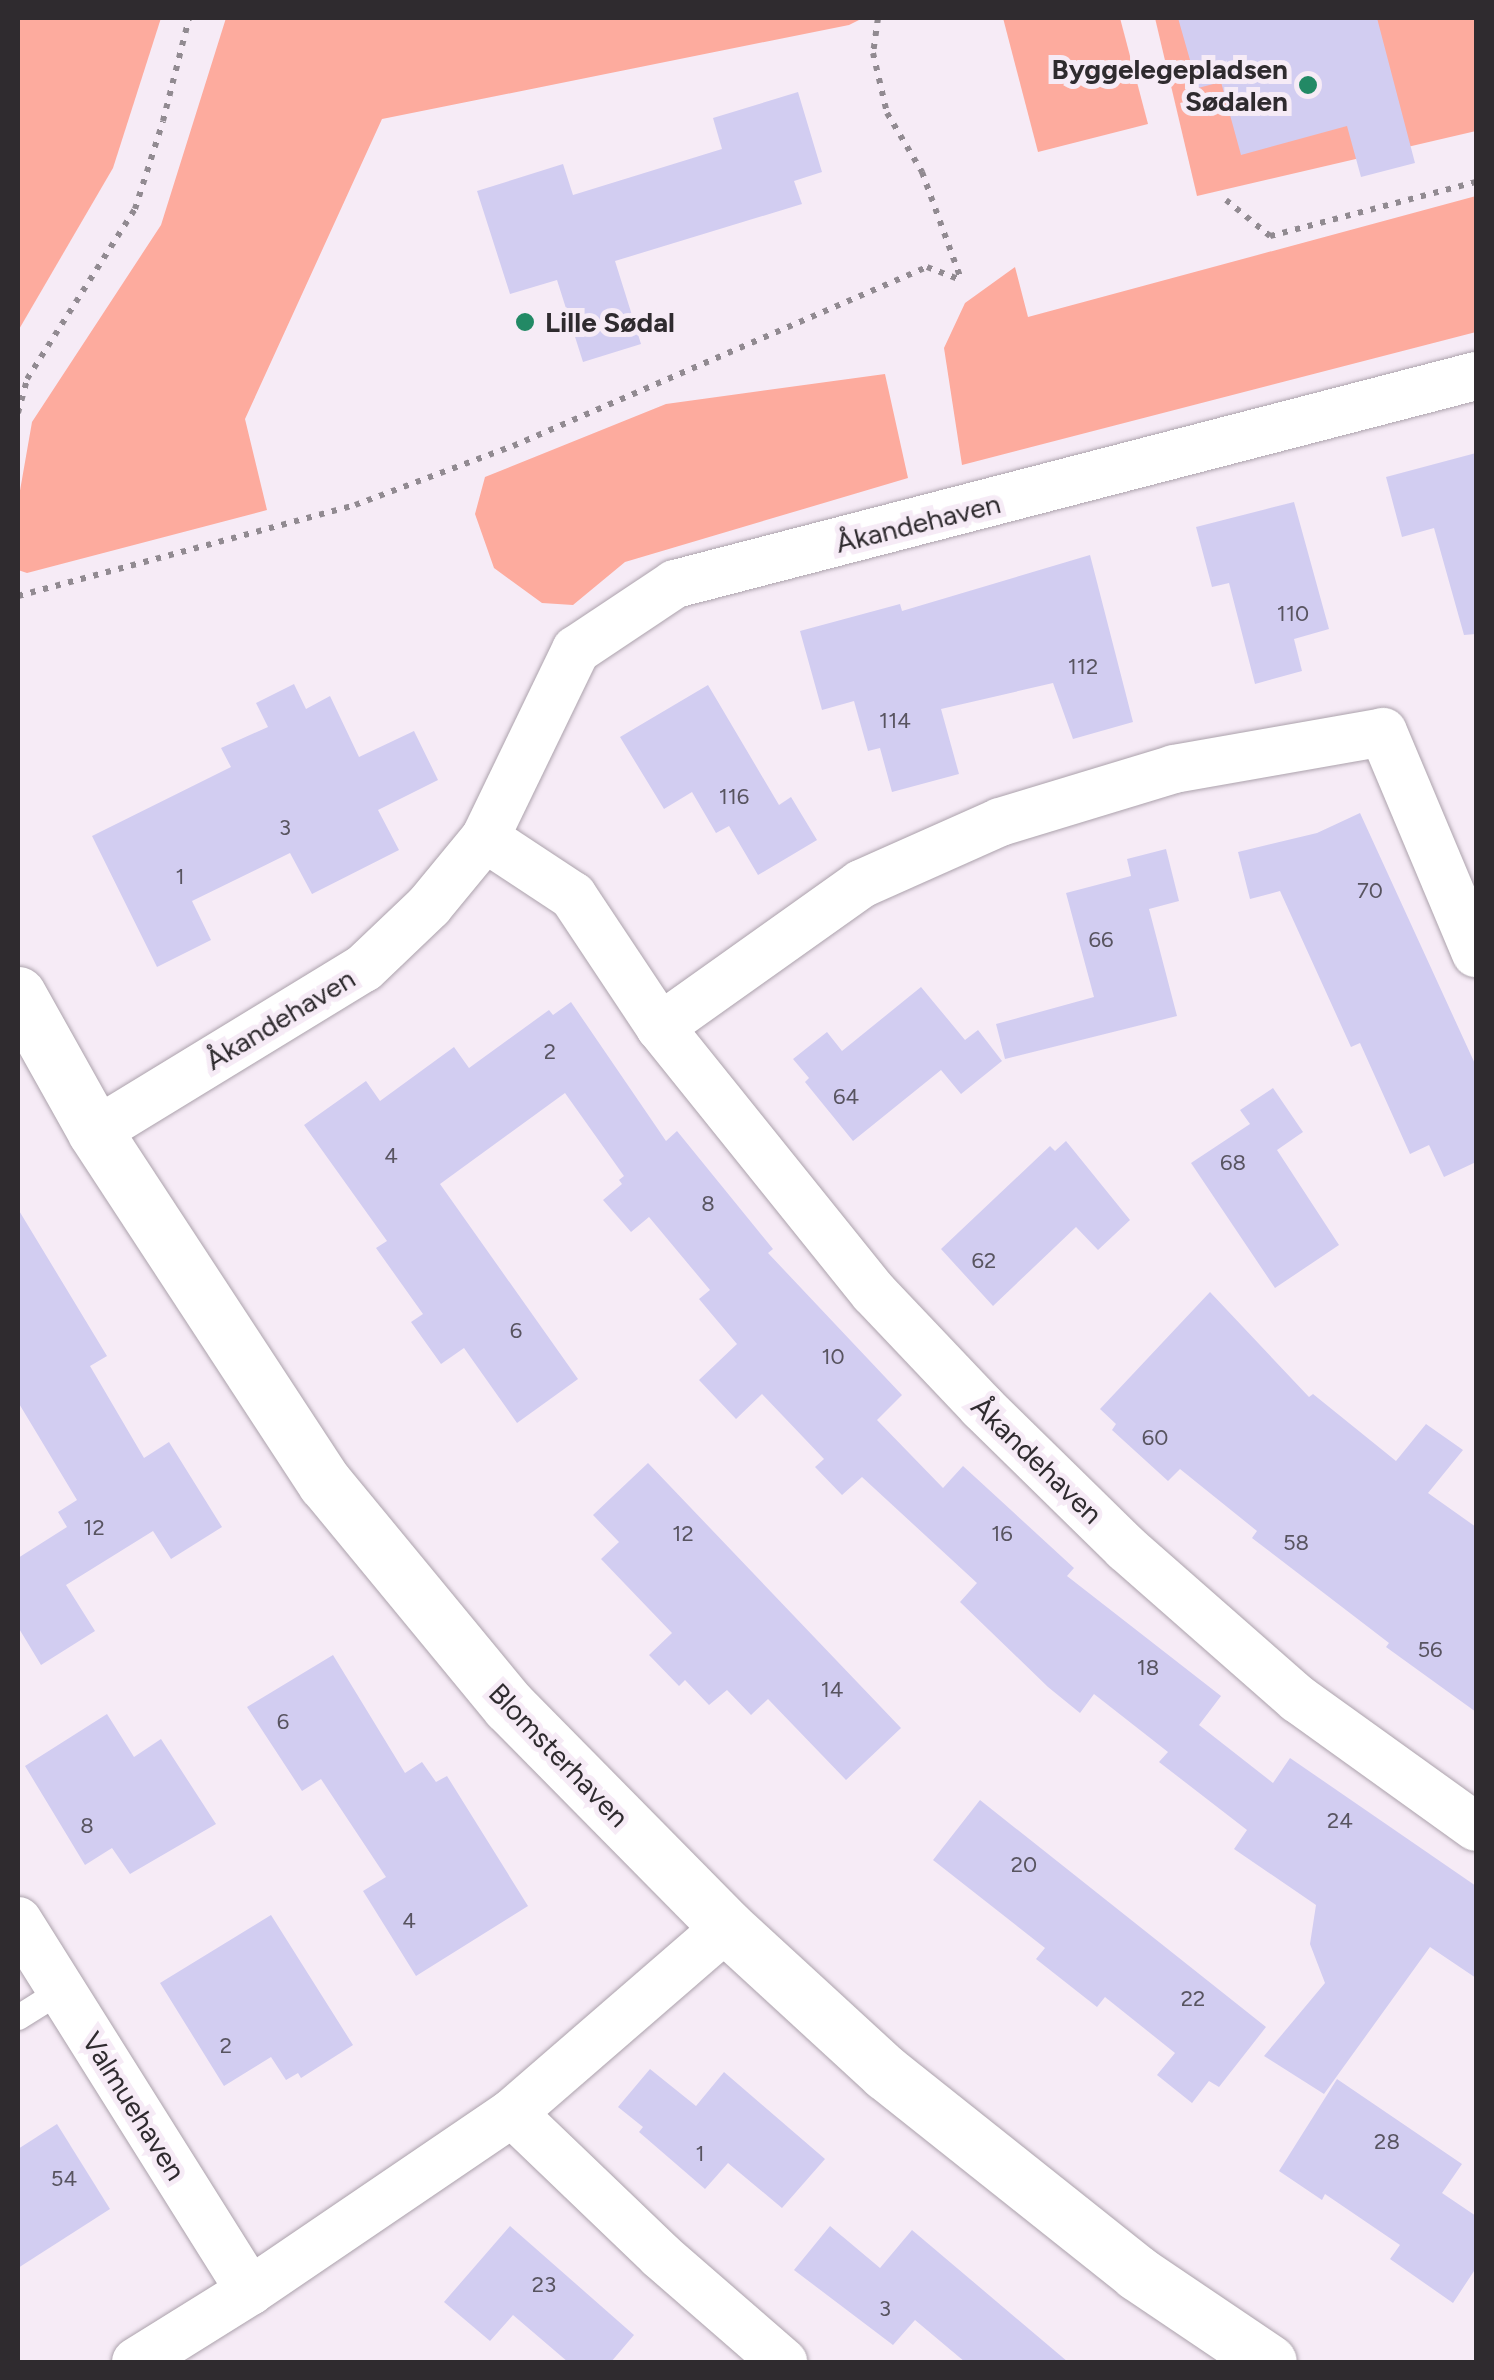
<!DOCTYPE html>
<html>
<head>
<meta charset="utf-8">
<style>
	body { margin:0 }
	#map { position:relative; width:1494px; height:2380px; overflow:hidden; background:#f6ebf6; font-family:Figtree,sans-serif }
	div>[style] { position:absolute }
	.green>* { inset:0; background:#fdab9e }
	.building>* { inset:0; background:#d2cdf1 }
	.path>* { height:6px; margin-top:-3px; transform-origin:0; background:repeating-linear-gradient(90deg,#918a91 0 5px,transparent 0 13px) }
	.roads { filter:drop-shadow(0 0 2px #aca2ac) drop-shadow(0 0 2px #aca2ac) }
	.service>* { height:25px; margin:-12.5px; padding:0 12.5px; transform-origin:12.5px; border-radius:12.5px; background:#fff }
	.minor>* { height:48px; margin:-24px; padding:0 24px; transform-origin:24px; border-radius:24px; background:#fff }
	.tertiary>* { height:55px; margin:-27.5px; padding:0 27.5px; transform-origin:27.5px; border-radius:27.5px; background:#fff }
	.dots>* { width:28px; height:28px; translate:-50% -50%; box-sizing:border-box; border:5px solid #f6ebf6; border-radius:50% }
	span { translate:-50% -50%; white-space:nowrap; text-align:center; line-height:1.15; -webkit-text-stroke:10px #f6ebf6; paint-order:stroke }
	.number-label { font-size:22px; color:#585460 }
	.number-label span { -webkit-text-stroke-width:0 }
	.poi-label { font-size:28px; color:#2f2b2f; font-weight:700 }
	.right { translate:-100% -50%; text-align:right }
	.left { translate:0 -50%; text-align:left }
	.street-label { font-size:28px; color:#2f2b2f }
	.frame { position:absolute; inset:0; border:20px solid #2f2b2f; pointer-events:none }
</style>
</head>
<body>
<div id="map">
	<div class="green">
		<div style="clip-path:polygon(18px 18px,161px 18px,113px 168px,18px 331px)"></div>
		<div style="clip-path:polygon(226px 18px,863px 18px,849px 25px,382px 119px,245px 419px,267px 510px,27px 573px,18px 570px,18px 502px,32px 422px,161px 225px)"></div>
		<div style="clip-path:polygon(1003px 18px,1120px 18px,1148px 124px,1038px 152px)"></div>
		<div style="clip-path:polygon(1155px 18px,1476px 18px,1476px 131px,1197px 196px)"></div>
		<div style="clip-path:polygon(1476px 196px,1476px 332px,962px 465px,944px 348px,965px 303px,1015px 267px,1028px 317px)"></div>
		<div style="clip-path:polygon(885px 374px,908px 478px,625px 562px,573px 605px,542px 603px,494px 568px,475px 514px,485px 477px,666px 404px)"></div>
	</div>
	<div class="building">
		<div style="clip-path:polygon(1178px 18px,1377px 18px,1415px 163px,1361px 177px,1347px 126px,1241px 155px,1221px 82px,1198px 88px)"></div>
		<div style="clip-path:polygon(798px 92px,822px 172px,794px 181px,802px 204px,615px 261px,641px 344px,583px 362px,557px 280px,510px 294px,477px 191px,563px 164px,573px 195px,722px 149px,713px 118px)"></div>
		<div style="clip-path:polygon(1476px 453px,1476px 634px,1464px 635px,1434px 528px,1402px 537px,1386px 477px)"></div>
		<div style="clip-path:polygon(1294px 502px,1329px 629px,1294px 639px,1302px 671px,1255px 684px,1229px 583px,1212px 587px,1196px 527px)"></div>
		<div style="clip-path:polygon(1090px 555px,1133px 722px,1073px 739px,1053px 683px,941px 709px,959px 774px,892px 792px,880px 748px,868px 751px,854px 701px,822px 710px,800px 631px,900px 604px,902px 611px)"></div>
		<div style="clip-path:polygon(294px 684px,306px 709px,330px 696px,359px 757px,414px 731px,438px 780px,378px 810px,399px 850px,312px 894px,290px 853px,192px 901px,211px 940px,157px 967px,92px 836px,231px 767px,221px 748px,268px 727px,256px 703px)"></div>
		<div style="clip-path:polygon(708px 685px,779px 805px,791px 797px,817px 840px,758px 875px,729px 826px,716px 833px,692px 792px,664px 809px,620px 737px)"></div>
		<div style="clip-path:polygon(1360px 813px,1476px 1066px,1476px 1162px,1444px 1177px,1429px 1145px,1410px 1154px,1360px 1043px,1351px 1047px,1280px 891px,1250px 899px,1238px 852px,1317px 833px)"></div>
		<div style="clip-path:polygon(1166px 849px,1179px 901px,1149px 909px,1177px 1016px,1005px 1059px,996px 1024px,1094px 997px,1066px 893px,1131px 876px,1127px 859px)"></div>
		<div style="clip-path:polygon(921px 987px,965px 1040px,978px 1030px,1002px 1061px,961px 1094px,941px 1070px,853px 1141px,805px 1082px,809px 1078px,793px 1059px,827px 1032px,842px 1051px)"></div>
		<div style="clip-path:polygon(571px 1002px,666px 1141px,677px 1131px,773px 1249px,768px 1253px,902px 1395px,877px 1420px,943px 1488px,963px 1466px,1074px 1568px,1067px 1576px,1221px 1696px,1199px 1725px,1273px 1783px,1290px 1758px,1476px 1886px,1476px 1978px,1430px 1947px,1324px 2094px,1264px 2056px,1325px 1983px,1310px 1944px,1316px 1905px,1234px 1849px,1247px 1830px,1159px 1762px,1168px 1752px,1094px 1694px,1080px 1713px,1048px 1687px,960px 1602px,977px 1583px,862px 1477px,842px 1495px,815px 1467px,824px 1459px,762px 1394px,736px 1419px,699px 1380px,737px 1344px,699px 1299px,710px 1290px,649px 1217px,631px 1232px,603px 1200px,622px 1184px,619px 1180px,624px 1176px,565px 1093px,440px 1184px,578px 1379px,517px 1423px,464px 1348px,441px 1364px,411px 1322px,423px 1314px,376px 1248px,387px 1241px,304px 1125px,366px 1081px,380px 1101px,454px 1047px,469px 1068px,549px 1010px,553px 1015px)"></div>
		<div style="clip-path:polygon(1273px 1088px,1303px 1132px,1277px 1150px,1339px 1245px,1275px 1288px,1191px 1163px,1250px 1124px,1240px 1110px)"></div>
		<div style="clip-path:polygon(1066px 1141px,1130px 1220px,1098px 1250px,1076px 1227px,993px 1306px,941px 1249px,1050px 1146px,1055px 1151px)"></div>
		<div style="clip-path:polygon(18px 1209px,107px 1356px,90px 1366px,144px 1458px,169px 1442px,222px 1527px,171px 1559px,153px 1531px,66px 1585px,95px 1631px,41px 1665px,18px 1627px,18px 1558px,67px 1527px,58px 1512px,77px 1500px,18px 1402px)"></div>
		<div style="clip-path:polygon(1210px 1292px,1309px 1397px,1313px 1394px,1396px 1461px,1426px 1424px,1463px 1450px,1428px 1493px,1476px 1527px,1476px 1712px,1386px 1647px,1389px 1643px,1252px 1538px,1257px 1531px,1180px 1469px,1168px 1481px,1112px 1430px,1116px 1424px,1100px 1409px)"></div>
		<div style="clip-path:polygon(648px 1463px,901px 1728px,846px 1780px,768px 1699px,751px 1715px,727px 1690px,709px 1705px,685px 1680px,679px 1686px,649px 1655px,672px 1633px,601px 1559px,619px 1542px,593px 1515px)"></div>
		<div style="clip-path:polygon(333px 1655px,405px 1773px,422px 1762px,436px 1782px,447px 1776px,528px 1906px,416px 1976px,363px 1891px,386px 1877px,321px 1779px,302px 1791px,247px 1707px)"></div>
		<div style="clip-path:polygon(107px 1714px,134px 1757px,161px 1739px,216px 1824px,130px 1874px,112px 1848px,85px 1865px,25px 1766px)"></div>
		<div style="clip-path:polygon(980px 1800px,1266px 2027px,1219px 2087px,1209px 2081px,1192px 2103px,1157px 2075px,1175px 2053px,1105px 1997px,1097px 2007px,1036px 1959px,1045px 1948px,933px 1860px)"></div>
		<div style="clip-path:polygon(271px 1915px,353px 2045px,301px 2078px,298px 2073px,286px 2080px,271px 2057px,224px 2086px,160px 1983px)"></div>
		<div style="clip-path:polygon(650px 2069px,696px 2106px,724px 2072px,825px 2159px,782px 2208px,728px 2163px,705px 2189px,639px 2132px,643px 2127px,618px 2107px)"></div>
		<div style="clip-path:polygon(1337px 2079px,1462px 2164px,1442px 2193px,1476px 2216px,1476px 2268px,1453px 2303px,1390px 2259px,1400px 2245px,1325px 2194px,1322px 2200px,1279px 2171px)"></div>
		<div style="clip-path:polygon(57px 2124px,110px 2209px,18px 2268px,18px 2149px)"></div>
		<div style="clip-path:polygon(510px 2226px,634px 2335px,611px 2362px,568px 2362px,513px 2315px,490px 2341px,444px 2302px)"></div>
		<div style="clip-path:polygon(830px 2226px,880px 2268px,912px 2230px,1068px 2362px,965px 2362px,915px 2320px,893px 2345px,794px 2270px)"></div>
	</div>
	<div class="path">
		<div style="left:878px;top:18px;width:35px;rotate:98deg"></div>
		<div style="left:873px;top:53px;width:62px;rotate:76.9deg"></div>
		<div style="left:887px;top:113px;width:69px;rotate:59.3deg"></div>
		<div style="left:922px;top:172px;width:114px;rotate:70deg"></div>
		<div style="left:1226px;top:200px;width:57px;rotate:39.3deg"></div>
		<div style="left:1270px;top:236px;width:213px;rotate:-14.7deg"></div>
		<div style="left:18px;top:413px;width:35px;rotate:-75deg"></div>
		<div style="left:27px;top:379px;width:201px;rotate:-57.6deg"></div>
		<div style="left:135px;top:209px;width:92px;rotate:-72.3deg"></div>
		<div style="left:163px;top:121px;width:106px;rotate:-75.8deg"></div>
		<div style="left:18px;top:596px;width:349px;rotate:-15.1deg"></div>
		<div style="left:355px;top:505px;width:169px;rotate:-20.5deg"></div>
		<div style="left:513px;top:446px;width:451px;rotate:-23.4deg"></div>
		<div style="left:927px;top:267px;width:36px;rotate:21deg"></div>
	</div>
	<div class="roads">
		<div class="service">
			<div style="left:18px;top:2017px;width:51px;rotate:-32.1deg"></div>
		</div>
		<div class="minor">
			<div style="left:485px;top:838px;width:105px;rotate:33.4deg"></div>
			<div style="left:573px;top:896px;width:157px;rotate:56.4deg"></div>
			<div style="left:660px;top:1027px;width:341px;rotate:51.2deg"></div>
			<div style="left:874px;top:1293px;width:157px;rotate:46.5deg"></div>
			<div style="left:982px;top:1407px;width:202px;rotate:44.4deg"></div>
			<div style="left:1126px;top:1548px;width:229px;rotate:41.3deg"></div>
			<div style="left:1298px;top:1699px;width:219px;rotate:35.7deg"></div>
			<div style="left:660px;top:1027px;width:247px;rotate:-35.4deg"></div>
			<div style="left:861px;top:884px;width:152px;rotate:-24deg"></div>
			<div style="left:1000px;top:822px;width:182px;rotate:-16.9deg"></div>
			<div style="left:1174px;top:769px;width:212px;rotate:-10deg"></div>
			<div style="left:1383px;top:732px;width:240px;rotate:67.2deg"></div>
			<div style="left:95px;top:1132px;width:315px;rotate:-31.4deg"></div>
			<div style="left:364px;top:968px;width:90px;rotate:-43.6deg"></div>
			<div style="left:429px;top:906px;width:88px;rotate:-50.5deg"></div>
			<div style="left:485px;top:838px;width:209px;rotate:-64.2deg"></div>
			<div style="left:576px;top:650px;width:119px;rotate:-33.7deg"></div>
			<div style="left:675px;top:584px;width:828px;rotate:-14.56deg"></div>
			<div style="left:18px;top:1921px;width:437px;rotate:57.9deg"></div>
			<div style="left:512px;top:2113px;width:207px;rotate:43.8deg"></div>
			<div style="left:661px;top:2256px;width:162px;rotate:41deg"></div>
			<div style="left:136px;top:2362px;width:134px;rotate:-31.9deg"></div>
			<div style="left:250px;top:2291px;width:317px;rotate:-34.2deg"></div>
			<div style="left:512px;top:2113px;width:284px;rotate:-40.9deg"></div>
		</div>
		<div class="tertiary">
			<div style="left:18px;top:994px;width:158px;rotate:60.8deg"></div>
			<div style="left:95px;top:1132px;width:420px;rotate:56.8deg"></div>
			<div style="left:325px;top:1483px;width:289px;rotate:50.5deg"></div>
			<div style="left:509px;top:1706px;width:310px;rotate:45.4deg"></div>
			<div style="left:727px;top:1927px;width:216px;rotate:42.6deg"></div>
			<div style="left:886px;top:2073px;width:321px;rotate:38.5deg"></div>
			<div style="left:1137px;top:2273px;width:159px;rotate:34deg"></div>
		</div>
	</div>
	<div class="dots">
		<div style="left:1308px;top:85px;background:#228965"></div>
		<div style="left:525px;top:322px;background:#228965"></div>
	</div>
	<div class="number-label">
		<span style="left:1293px;top:614px">110</span>
		<span style="left:1083px;top:667px">112</span>
		<span style="left:895px;top:721px">114</span>
		<span style="left:734px;top:797px">116</span>
		<span style="left:285px;top:828px">3</span>
		<span style="left:180px;top:877px">1</span>
		<span style="left:1370px;top:891px">70</span>
		<span style="left:1101px;top:940px">66</span>
		<span style="left:550px;top:1052px">2</span>
		<span style="left:846px;top:1097px">64</span>
		<span style="left:391px;top:1156px">4</span>
		<span style="left:1233px;top:1163px">68</span>
		<span style="left:708px;top:1204px">8</span>
		<span style="left:984px;top:1261px">62</span>
		<span style="left:516px;top:1331px">6</span>
		<span style="left:833px;top:1357px">10</span>
		<span style="left:1155px;top:1438px">60</span>
		<span style="left:94px;top:1528px">12</span>
		<span style="left:683px;top:1534px">12</span>
		<span style="left:1002px;top:1534px">16</span>
		<span style="left:1296px;top:1543px">58</span>
		<span style="left:1430px;top:1650px">56</span>
		<span style="left:1148px;top:1668px">18</span>
		<span style="left:832px;top:1690px">14</span>
		<span style="left:283px;top:1722px">6</span>
		<span style="left:1340px;top:1821px">24</span>
		<span style="left:87px;top:1826px">8</span>
		<span style="left:1024px;top:1865px">20</span>
		<span style="left:409px;top:1921px">4</span>
		<span style="left:1193px;top:1999px">22</span>
		<span style="left:226px;top:2046px">2</span>
		<span style="left:1387px;top:2142px">28</span>
		<span style="left:700px;top:2154px">1</span>
		<span style="left:64px;top:2179px">54</span>
		<span style="left:544px;top:2285px">23</span>
		<span style="left:885px;top:2309px">3</span>
	</div>
	<div class="poi-label">
		<span class="right" style="left:1288px;top:85px">Byggelegepladsen<br>Sødalen</span>
		<span class="left" style="left:545px;top:322px">Lille Sødal</span>
	</div>
	<div class="street-label">
		<span style="left:918px;top:523px;rotate:-14deg">Åkandehaven</span>
		<span style="left:280px;top:1019px;rotate:-31deg">Åkandehaven</span>
		<span style="left:1037px;top:1460px;rotate:44deg">Åkandehaven</span>
		<span style="left:559px;top:1755px;rotate:46deg">Blomsterhaven</span>
		<span style="left:134px;top:2106px;rotate:58deg">Valmuehaven</span>
	</div>
	<div class="frame"></div>
</div>
</body>
</html>
